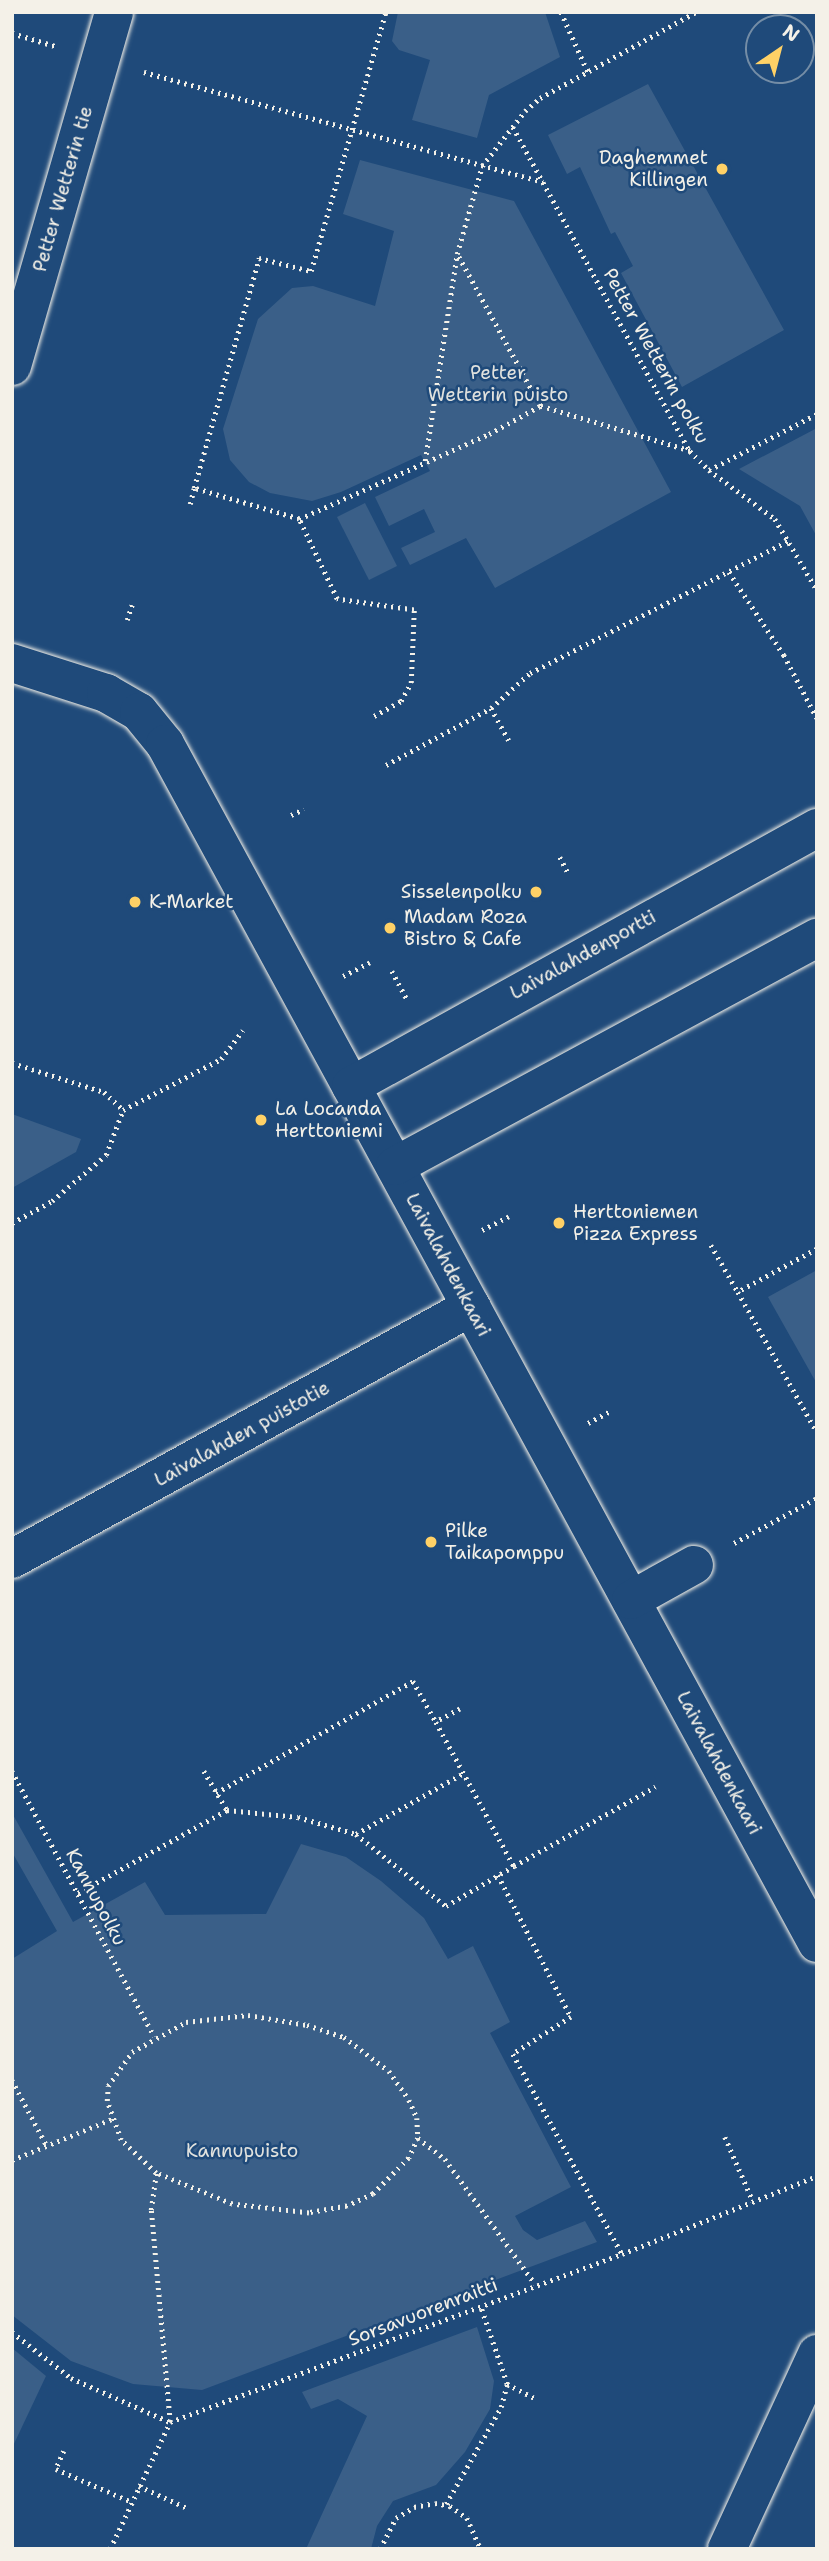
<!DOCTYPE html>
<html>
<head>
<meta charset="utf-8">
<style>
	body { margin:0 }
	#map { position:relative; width:829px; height:2561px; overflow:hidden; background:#1f4a7a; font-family:"Shantell Sans",sans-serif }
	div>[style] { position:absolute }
	.green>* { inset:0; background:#3a5f88 }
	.path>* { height:4.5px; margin-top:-2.25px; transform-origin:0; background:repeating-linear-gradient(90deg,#f4f1e8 0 2px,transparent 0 7px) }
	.roads { filter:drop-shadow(0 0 2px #f4f1e8) drop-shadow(0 0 2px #f4f1e8) }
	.minor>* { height:38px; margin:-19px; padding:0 19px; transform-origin:19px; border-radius:19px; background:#1f4a7a }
	.dots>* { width:19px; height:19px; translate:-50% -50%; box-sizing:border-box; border:4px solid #1f4a7a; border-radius:50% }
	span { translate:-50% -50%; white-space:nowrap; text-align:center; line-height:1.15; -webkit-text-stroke:5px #1f4a7a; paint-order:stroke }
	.poi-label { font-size:19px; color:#f4f1e8 }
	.right { translate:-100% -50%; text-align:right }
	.left { translate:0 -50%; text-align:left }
	.street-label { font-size:19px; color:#f4f1e8 }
	.park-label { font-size:19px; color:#e1e2de }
	.frame { position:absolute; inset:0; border:14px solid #f4f1e8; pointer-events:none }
	.north { position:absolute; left:745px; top:14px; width:70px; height:70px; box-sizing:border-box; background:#1f4a7a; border:2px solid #748da6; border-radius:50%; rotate:35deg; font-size:19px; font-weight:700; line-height:28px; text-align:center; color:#f4f1e8 }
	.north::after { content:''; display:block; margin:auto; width:24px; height:32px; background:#ffd166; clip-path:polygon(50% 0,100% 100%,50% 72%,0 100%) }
</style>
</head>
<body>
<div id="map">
	<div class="green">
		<div style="clip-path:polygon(398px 12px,545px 12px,560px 57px,489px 95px,477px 138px,412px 120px,430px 60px,399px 50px,392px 41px)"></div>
		<div style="clip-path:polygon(648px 84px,784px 330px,682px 387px,621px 273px,633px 266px,615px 232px,611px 234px,580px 167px,567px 174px,548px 135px)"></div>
		<div style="clip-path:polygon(360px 160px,514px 201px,671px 492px,495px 588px,466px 538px,410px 565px,401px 548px,435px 532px,424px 509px,389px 526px,375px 497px,430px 471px,421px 455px,341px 492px,312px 501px,270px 493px,249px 482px,230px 460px,223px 429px,258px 319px,292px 288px,313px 286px,375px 306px,394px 231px,343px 214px)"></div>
		<div style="clip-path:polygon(817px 428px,817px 537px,800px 506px,739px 469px)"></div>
		<div style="clip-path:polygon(365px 503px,397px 566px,369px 580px,337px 517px)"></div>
		<div style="clip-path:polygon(12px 1114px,81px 1139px,76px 1152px,12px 1188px)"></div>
		<div style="clip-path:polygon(817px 1270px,817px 1384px,768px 1297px)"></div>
		<div style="clip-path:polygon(12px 1813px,73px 1922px,145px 1882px,165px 1915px,266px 1914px,301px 1844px,346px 1857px,381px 1881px,424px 1918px,448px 1959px,473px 1946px,510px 2022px,490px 2033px,571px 2187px,515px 2216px,523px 2230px,537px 2240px,585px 2221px,597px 2242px,202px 2390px,133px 2384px,71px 2361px,12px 2315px,12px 1959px,57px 1931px,12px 1852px)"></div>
		<div style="clip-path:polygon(477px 2327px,494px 2381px,490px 2409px,465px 2452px,436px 2485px,393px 2501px,377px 2526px,371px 2549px,306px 2549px,367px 2416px,338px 2399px,311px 2409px,302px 2392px)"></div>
		<div style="clip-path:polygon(12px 2348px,46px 2376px,12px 2448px)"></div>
	</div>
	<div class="path">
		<div style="left:561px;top:12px;width:66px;rotate:65.8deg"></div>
		<div style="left:12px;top:33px;width:45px;rotate:16.8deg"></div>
		<div style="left:144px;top:72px;width:414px;rotate:15.4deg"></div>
		<div style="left:513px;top:127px;width:369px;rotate:61.4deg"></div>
		<div style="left:690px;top:451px;width:27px;rotate:45deg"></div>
		<div style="left:709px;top:470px;width:82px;rotate:36.6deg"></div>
		<div style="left:775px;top:519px;width:82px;rotate:59.4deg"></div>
		<div style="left:690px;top:451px;width:157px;rotate:-163.3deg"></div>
		<div style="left:540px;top:406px;width:173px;rotate:-118.6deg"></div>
		<div style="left:457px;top:254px;width:91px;rotate:-74.1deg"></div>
		<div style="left:482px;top:166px;width:70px;rotate:-52deg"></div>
		<div style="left:525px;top:111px;width:20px;rotate:-41deg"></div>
		<div style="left:540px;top:98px;width:178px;rotate:-28.9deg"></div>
		<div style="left:425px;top:461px;width:208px;rotate:-81.2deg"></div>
		<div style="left:709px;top:470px;width:122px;rotate:-27.4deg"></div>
		<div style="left:190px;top:504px;width:16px;rotate:-76deg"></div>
		<div style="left:299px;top:519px;width:208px;rotate:-24.1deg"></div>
		<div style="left:489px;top:434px;width:58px;rotate:-28.8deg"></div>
		<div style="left:729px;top:572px;width:100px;rotate:56.5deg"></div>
		<div style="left:784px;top:655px;width:71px;rotate:62.4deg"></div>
		<div style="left:127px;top:620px;width:16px;rotate:-72deg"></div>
		<div style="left:491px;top:708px;width:37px;rotate:61deg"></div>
		<div style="left:374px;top:716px;width:31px;rotate:-29deg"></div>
		<div style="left:401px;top:701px;width:21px;rotate:-61deg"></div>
		<div style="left:411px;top:683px;width:73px;rotate:-87.6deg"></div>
		<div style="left:414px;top:610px;width:78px;rotate:-171.9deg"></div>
		<div style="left:337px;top:599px;width:89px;rotate:-115.4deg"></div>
		<div style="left:299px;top:519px;width:109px;rotate:-163.6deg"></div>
		<div style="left:194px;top:488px;width:239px;rotate:-74.2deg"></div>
		<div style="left:259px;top:258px;width:54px;rotate:14deg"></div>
		<div style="left:311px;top:271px;width:270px;rotate:-73.9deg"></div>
		<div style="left:386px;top:765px;width:119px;rotate:-28.5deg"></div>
		<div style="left:491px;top:708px;width:52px;rotate:-41.9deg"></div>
		<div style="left:530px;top:673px;width:292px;rotate:-27.1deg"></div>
		<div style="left:291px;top:815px;width:14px;rotate:-25deg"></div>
		<div style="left:560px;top:857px;width:20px;rotate:63deg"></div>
		<div style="left:392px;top:971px;width:34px;rotate:62deg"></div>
		<div style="left:343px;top:976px;width:30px;rotate:-27deg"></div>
		<div style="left:12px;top:1063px;width:96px;rotate:17.5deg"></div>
		<div style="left:104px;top:1092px;width:26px;rotate:43deg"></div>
		<div style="left:12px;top:1223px;width:46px;rotate:-28.8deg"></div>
		<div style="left:52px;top:1201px;width:71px;rotate:-40.4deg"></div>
		<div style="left:106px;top:1155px;width:48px;rotate:-69.3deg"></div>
		<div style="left:123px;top:1110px;width:110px;rotate:-27.5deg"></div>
		<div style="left:221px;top:1059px;width:36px;rotate:-53deg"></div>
		<div style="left:482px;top:1230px;width:30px;rotate:-27deg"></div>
		<div style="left:711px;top:1245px;width:54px;rotate:60.1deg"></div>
		<div style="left:817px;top:1249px;width:90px;rotate:151.4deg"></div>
		<div style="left:738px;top:1292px;width:161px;rotate:60.6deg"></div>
		<div style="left:588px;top:1423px;width:27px;rotate:-28deg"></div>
		<div style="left:734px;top:1543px;width:94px;rotate:-28.5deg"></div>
		<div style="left:460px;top:1709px;width:27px;rotate:152deg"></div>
		<div style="left:436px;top:1722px;width:164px;rotate:61.6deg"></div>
		<div style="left:514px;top:1866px;width:162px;rotate:-29.3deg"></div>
		<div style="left:12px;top:1771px;width:301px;rotate:61.8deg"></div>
		<div style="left:204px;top:1771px;width:45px;rotate:59.5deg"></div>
		<div style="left:216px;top:1793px;width:227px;rotate:-29.6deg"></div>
		<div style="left:413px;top:1681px;width:47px;rotate:60.7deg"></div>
		<div style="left:356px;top:1834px;width:115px;rotate:38.7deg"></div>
		<div style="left:446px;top:1906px;width:79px;rotate:-30.5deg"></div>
		<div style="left:498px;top:1875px;width:160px;rotate:62.8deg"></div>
		<div style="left:571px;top:2017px;width:69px;rotate:147.5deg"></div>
		<div style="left:513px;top:2054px;width:228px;rotate:61.4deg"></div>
		<div style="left:78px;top:1893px;width:171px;rotate:-29.1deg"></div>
		<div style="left:227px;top:1810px;width:71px;rotate:5.6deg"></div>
		<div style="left:298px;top:1817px;width:60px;rotate:16.3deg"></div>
		<div style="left:356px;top:1834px;width:124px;rotate:-29.5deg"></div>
		<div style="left:248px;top:2015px;width:60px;rotate:9.6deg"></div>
		<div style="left:307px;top:2025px;width:39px;rotate:18deg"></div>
		<div style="left:344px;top:2037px;width:56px;rotate:37.1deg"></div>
		<div style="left:389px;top:2071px;width:35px;rotate:55deg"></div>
		<div style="left:409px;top:2100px;width:20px;rotate:66deg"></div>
		<div style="left:417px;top:2118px;width:20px;rotate:87deg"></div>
		<div style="left:418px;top:2138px;width:22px;rotate:114deg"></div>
		<div style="left:409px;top:2158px;width:51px;rotate:135deg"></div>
		<div style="left:373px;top:2194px;width:29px;rotate:155deg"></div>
		<div style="left:347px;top:2206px;width:39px;rotate:170deg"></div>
		<div style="left:309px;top:2213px;width:78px;rotate:-173.3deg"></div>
		<div style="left:232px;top:2204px;width:82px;rotate:-157.8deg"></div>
		<div style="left:156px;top:2173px;width:48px;rotate:-136.7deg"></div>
		<div style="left:121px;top:2140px;width:41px;rotate:-109.7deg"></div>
		<div style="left:107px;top:2101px;width:15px;rotate:-86deg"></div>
		<div style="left:108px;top:2086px;width:42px;rotate:-54.8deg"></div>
		<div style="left:132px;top:2052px;width:62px;rotate:-29.1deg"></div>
		<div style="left:186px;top:2022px;width:62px;rotate:-6.4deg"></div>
		<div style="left:12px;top:2080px;width:75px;rotate:62.1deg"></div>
		<div style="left:725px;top:2137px;width:70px;rotate:66.4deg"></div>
		<div style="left:418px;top:2138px;width:34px;rotate:38deg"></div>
		<div style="left:445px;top:2159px;width:154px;rotate:54.2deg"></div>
		<div style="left:12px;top:2160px;width:108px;rotate:-22.3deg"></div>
		<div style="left:12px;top:2332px;width:75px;rotate:37.9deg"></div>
		<div style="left:71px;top:2378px;width:108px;rotate:24deg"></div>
		<div style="left:170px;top:2422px;width:213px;rotate:-95.1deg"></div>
		<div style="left:151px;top:2210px;width:37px;rotate:-82deg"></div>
		<div style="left:507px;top:2384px;width:33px;rotate:27deg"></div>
		<div style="left:64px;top:2451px;width:20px;rotate:114deg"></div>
		<div style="left:56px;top:2469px;width:83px;rotate:23.5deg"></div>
		<div style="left:139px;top:2486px;width:53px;rotate:24.6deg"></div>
		<div style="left:446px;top:2504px;width:112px;rotate:-60.4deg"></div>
		<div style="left:501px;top:2407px;width:24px;rotate:-75deg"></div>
		<div style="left:507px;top:2384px;width:83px;rotate:-108.9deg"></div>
		<div style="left:110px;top:2549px;width:140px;rotate:-64.7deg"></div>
		<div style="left:170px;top:2422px;width:482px;rotate:-20.4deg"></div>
		<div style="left:622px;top:2254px;width:210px;rotate:-21.8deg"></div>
		<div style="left:380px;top:2549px;width:35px;rotate:-63deg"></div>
		<div style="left:396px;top:2518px;width:21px;rotate:-31deg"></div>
		<div style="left:414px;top:2507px;width:21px;rotate:-11deg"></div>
		<div style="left:435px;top:2503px;width:15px;rotate:11deg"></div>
		<div style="left:450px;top:2506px;width:21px;rotate:35deg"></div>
		<div style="left:467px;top:2518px;width:34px;rotate:66deg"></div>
	</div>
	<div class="roads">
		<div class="minor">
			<div style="left:12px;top:366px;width:368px;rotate:-73.9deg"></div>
			<div style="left:12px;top:663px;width:99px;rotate:17.7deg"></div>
			<div style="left:106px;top:693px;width:38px;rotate:30deg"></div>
			<div style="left:139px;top:712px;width:41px;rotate:50.9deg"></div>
			<div style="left:165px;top:744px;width:1365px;rotate:61.46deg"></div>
			<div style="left:351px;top:1086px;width:533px;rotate:-28.97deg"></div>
			<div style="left:395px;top:1166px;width:480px;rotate:-28.4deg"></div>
			<div style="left:12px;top:1559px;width:524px;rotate:-28.77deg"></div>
			<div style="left:631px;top:1600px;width:72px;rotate:-29.1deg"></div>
			<div style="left:727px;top:2549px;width:215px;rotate:-65.2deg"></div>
		</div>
	</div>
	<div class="dots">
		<div style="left:722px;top:169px;background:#ffd166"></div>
		<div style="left:536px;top:892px;background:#ffd166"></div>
		<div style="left:135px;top:902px;background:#ffd166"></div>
		<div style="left:390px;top:928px;background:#ffd166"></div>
		<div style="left:261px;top:1120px;background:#ffd166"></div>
		<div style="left:559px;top:1223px;background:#ffd166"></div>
		<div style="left:431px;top:1542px;background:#ffd166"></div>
	</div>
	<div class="poi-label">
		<span class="right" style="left:708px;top:169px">Daghemmet<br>Killingen</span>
		<span class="right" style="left:522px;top:892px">Sisselenpolku</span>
		<span class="left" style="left:149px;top:902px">K-Market</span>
		<span class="left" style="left:404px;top:928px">Madam Roza<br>Bistro &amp; Cafe</span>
		<span class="left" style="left:275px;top:1120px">La Locanda<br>Herttoniemi</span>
		<span class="left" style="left:573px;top:1223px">Herttoniemen<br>Pizza Express</span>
		<span class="left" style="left:445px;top:1542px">Pilke<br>Taikapomppu</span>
	</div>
	<div class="street-label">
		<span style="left:63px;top:189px;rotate:-74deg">Petter Wetterin tie</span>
		<span style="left:656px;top:356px;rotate:61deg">Petter Wetterin polku</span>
		<span style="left:583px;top:955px;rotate:-29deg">Laivalahdenportti</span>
		<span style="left:448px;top:1265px;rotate:62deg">Laivalahdenkaari</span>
		<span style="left:242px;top:1434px;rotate:-29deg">Laivalahden puistotie</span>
		<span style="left:719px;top:1763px;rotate:62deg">Laivalahdenkaari</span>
		<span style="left:96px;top:1897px;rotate:62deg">Kannupolku</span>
		<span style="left:423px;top:2312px;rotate:-21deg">Sorsavuorenraitti</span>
	</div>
	<div class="park-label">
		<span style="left:498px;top:384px">Petter<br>Wetterin puisto</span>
		<span style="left:242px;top:2151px">Kannupuisto</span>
	</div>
	<div class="frame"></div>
	<div class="north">N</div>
</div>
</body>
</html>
